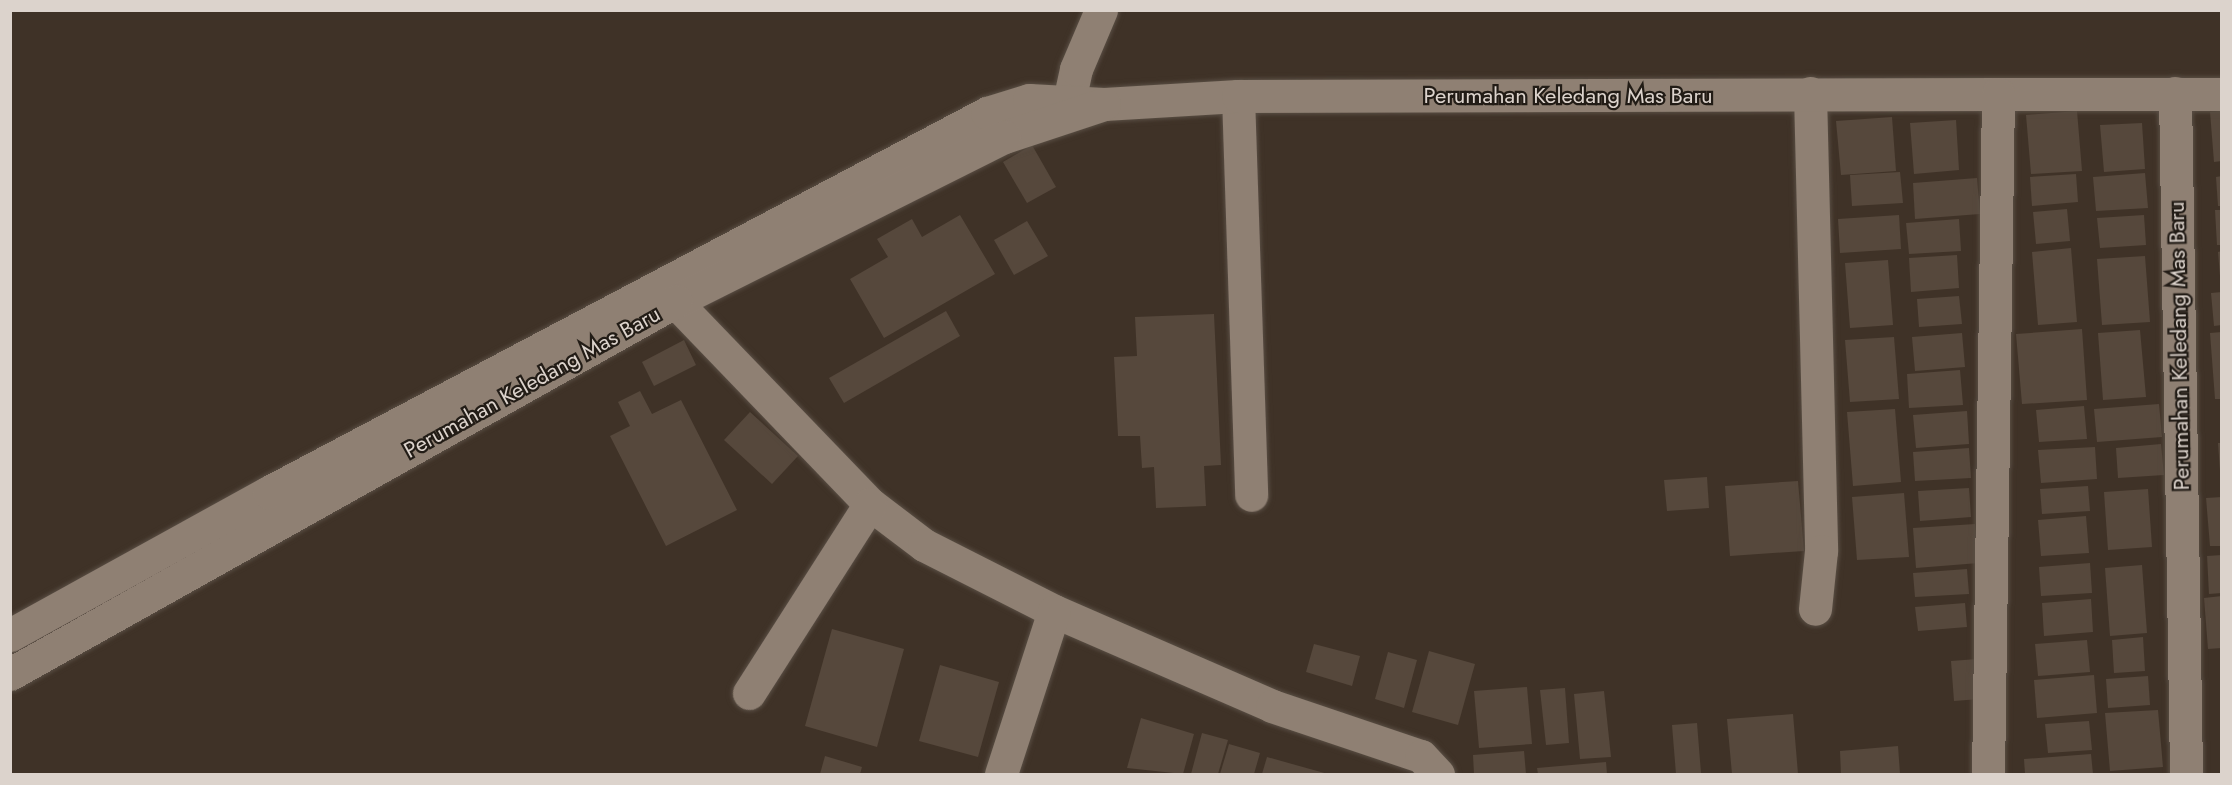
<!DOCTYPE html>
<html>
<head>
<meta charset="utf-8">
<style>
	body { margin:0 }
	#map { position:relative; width:2232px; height:785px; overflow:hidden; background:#3f3227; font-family:Jost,sans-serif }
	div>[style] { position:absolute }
	.building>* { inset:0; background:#56483c }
	.roads { filter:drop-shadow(0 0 2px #594e44) drop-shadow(0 0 2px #594e44) }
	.minor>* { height:33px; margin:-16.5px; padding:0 16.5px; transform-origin:16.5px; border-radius:16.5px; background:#8f8073 }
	span { translate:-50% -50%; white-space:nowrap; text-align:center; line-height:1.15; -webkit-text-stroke:4.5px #221c16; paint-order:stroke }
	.street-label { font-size:22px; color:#dcd3cc }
	.frame { position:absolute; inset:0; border:12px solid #dcd3cc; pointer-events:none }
</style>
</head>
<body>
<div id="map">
	<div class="building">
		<div style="clip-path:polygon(2077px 111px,2082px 171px,2031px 174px,2026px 115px)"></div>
		<div style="clip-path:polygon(2222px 111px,2222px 161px,2214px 162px,2210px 112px)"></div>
		<div style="clip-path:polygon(1892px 117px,1896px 171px,1841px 175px,1836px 121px)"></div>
		<div style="clip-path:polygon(1956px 120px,1959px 170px,1914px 174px,1910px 123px)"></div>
		<div style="clip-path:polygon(2142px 123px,2145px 169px,2104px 172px,2100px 125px)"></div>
		<div style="clip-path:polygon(1032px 145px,1056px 187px,1027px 203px,1003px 162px)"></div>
		<div style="clip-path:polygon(1900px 172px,1903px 203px,1852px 206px,1850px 175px)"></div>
		<div style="clip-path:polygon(2145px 173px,2148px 208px,2096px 211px,2093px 177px)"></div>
		<div style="clip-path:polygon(2076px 174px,2078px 202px,2032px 206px,2030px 177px)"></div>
		<div style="clip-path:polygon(2222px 176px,2222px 206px,2218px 206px,2216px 177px)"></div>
		<div style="clip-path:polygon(1977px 178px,1980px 214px,1915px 219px,1913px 183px)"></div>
		<div style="clip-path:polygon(2067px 209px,2070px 241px,2036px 244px,2033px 212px)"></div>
		<div style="clip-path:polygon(2215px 210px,2222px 210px,2222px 245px,2217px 245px)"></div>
		<div style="clip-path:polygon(960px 215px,995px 274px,884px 338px,850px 279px,888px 257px,877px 239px,912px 219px,922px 237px)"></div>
		<div style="clip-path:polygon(1899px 215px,1901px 249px,1840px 253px,1838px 219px)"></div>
		<div style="clip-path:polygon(2144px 215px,2146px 245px,2100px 248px,2097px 218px)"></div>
		<div style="clip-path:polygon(1959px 219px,1961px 251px,1909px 254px,1906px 223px)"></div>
		<div style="clip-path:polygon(1027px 221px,1048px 256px,1014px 275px,994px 240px)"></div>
		<div style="clip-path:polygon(2071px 248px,2077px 322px,2038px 325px,2032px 252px)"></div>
		<div style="clip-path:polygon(2222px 251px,2222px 276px,2220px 276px,2218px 252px)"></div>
		<div style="clip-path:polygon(1957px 255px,1959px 288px,1911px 292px,1909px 258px)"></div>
		<div style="clip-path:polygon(2145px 256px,2150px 322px,2102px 325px,2097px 259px)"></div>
		<div style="clip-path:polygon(1888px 260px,1893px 325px,1850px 328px,1845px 263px)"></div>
		<div style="clip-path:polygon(2222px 292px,2222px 325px,2214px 326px,2211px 293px)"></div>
		<div style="clip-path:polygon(1959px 296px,1962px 324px,1919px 327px,1917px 299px)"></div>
		<div style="clip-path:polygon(946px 311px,960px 336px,844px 403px,829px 378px)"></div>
		<div style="clip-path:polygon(1214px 314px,1221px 465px,1204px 466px,1206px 506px,1156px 508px,1154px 467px,1142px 468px,1140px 436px,1118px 436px,1114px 357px,1137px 356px,1135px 317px)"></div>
		<div style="clip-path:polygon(2082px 329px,2087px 400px,2022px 404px,2016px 334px)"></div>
		<div style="clip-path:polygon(2140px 330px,2146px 397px,2103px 400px,2098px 333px)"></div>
		<div style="clip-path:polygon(2222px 332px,2222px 399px,2215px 399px,2210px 333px)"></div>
		<div style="clip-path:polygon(1962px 333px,1965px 367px,1915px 371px,1912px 337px)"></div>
		<div style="clip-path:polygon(1894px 337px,1899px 399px,1850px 402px,1845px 340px)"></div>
		<div style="clip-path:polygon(684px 340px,696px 365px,654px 386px,642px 362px)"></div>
		<div style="clip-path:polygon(1960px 370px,1963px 405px,1909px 408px,1907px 374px)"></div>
		<div style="clip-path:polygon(640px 391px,652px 414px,681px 400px,737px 510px,666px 546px,610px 436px,630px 426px,618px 402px)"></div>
		<div style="clip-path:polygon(2159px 404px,2162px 437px,2097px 442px,2094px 409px)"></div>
		<div style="clip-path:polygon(2084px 406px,2087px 439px,2039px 442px,2036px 410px)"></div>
		<div style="clip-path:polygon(1895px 409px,1901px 482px,1853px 486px,1847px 412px)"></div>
		<div style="clip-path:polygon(1967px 411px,1969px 444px,1916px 448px,1913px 415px)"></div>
		<div style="clip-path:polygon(750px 412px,798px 456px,772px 484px,724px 440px)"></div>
		<div style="clip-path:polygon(2218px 443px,2222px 443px,2222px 471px,2220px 471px)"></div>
		<div style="clip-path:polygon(2161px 444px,2164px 475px,2118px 478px,2116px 448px)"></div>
		<div style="clip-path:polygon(2095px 447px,2097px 479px,2041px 483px,2038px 450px)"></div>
		<div style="clip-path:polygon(1969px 448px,1971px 478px,1915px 481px,1913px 452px)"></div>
		<div style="clip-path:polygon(1707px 477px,1709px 508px,1667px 511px,1664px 480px)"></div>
		<div style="clip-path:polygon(1798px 481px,1804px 551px,1730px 556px,1725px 486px)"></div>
		<div style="clip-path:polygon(2088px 486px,2090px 511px,2042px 514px,2040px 489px)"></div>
		<div style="clip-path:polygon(1969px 488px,1971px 517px,1920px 521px,1918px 491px)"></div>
		<div style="clip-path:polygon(2148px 489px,2152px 547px,2108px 550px,2104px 492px)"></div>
		<div style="clip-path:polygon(1904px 493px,1909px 557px,1857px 560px,1852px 497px)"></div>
		<div style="clip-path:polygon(2222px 497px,2222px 546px,2210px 546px,2206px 498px)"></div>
		<div style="clip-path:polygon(2086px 516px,2089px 553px,2041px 556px,2038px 520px)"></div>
		<div style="clip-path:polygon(1975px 524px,1979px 563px,1916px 568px,1913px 528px)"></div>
		<div style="clip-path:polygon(2222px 555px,2222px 593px,2209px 594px,2207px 556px)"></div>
		<div style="clip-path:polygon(2090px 563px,2092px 593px,2041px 596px,2039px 567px)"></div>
		<div style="clip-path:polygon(2142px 565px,2147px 633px,2110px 636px,2105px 568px)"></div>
		<div style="clip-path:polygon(1967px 569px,1969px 594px,1915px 597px,1913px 573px)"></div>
		<div style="clip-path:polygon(2222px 596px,2222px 648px,2208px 649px,2204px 598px)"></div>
		<div style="clip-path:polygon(2091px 599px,2093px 632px,2044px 636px,2042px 603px)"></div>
		<div style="clip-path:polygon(1965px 603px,1967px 627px,1918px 631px,1915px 607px)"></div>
		<div style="clip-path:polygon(832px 629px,904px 649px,877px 747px,805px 726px)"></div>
		<div style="clip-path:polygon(2143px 637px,2145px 671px,2114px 673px,2112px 640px)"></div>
		<div style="clip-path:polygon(2087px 640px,2090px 672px,2038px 676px,2035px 644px)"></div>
		<div style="clip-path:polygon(1314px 644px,1360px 656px,1352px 686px,1306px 672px)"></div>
		<div style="clip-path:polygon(1429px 651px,1475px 664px,1458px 725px,1412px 712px)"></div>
		<div style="clip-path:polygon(1388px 652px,1417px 660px,1404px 708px,1375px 699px)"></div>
		<div style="clip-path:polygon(1977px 659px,1980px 699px,1954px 701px,1951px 661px)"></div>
		<div style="clip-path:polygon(940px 665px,999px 682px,978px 757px,919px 741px)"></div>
		<div style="clip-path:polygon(2094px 675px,2097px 713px,2037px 718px,2034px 680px)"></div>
		<div style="clip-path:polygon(2148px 676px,2150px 705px,2108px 708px,2106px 679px)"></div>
		<div style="clip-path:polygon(1527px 687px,1532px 744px,1479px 748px,1474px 691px)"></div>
		<div style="clip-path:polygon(1565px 688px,1569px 743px,1546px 745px,1540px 690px)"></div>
		<div style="clip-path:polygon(1604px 691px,1611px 757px,1580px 759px,1574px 694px)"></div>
		<div style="clip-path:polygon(2158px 710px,2163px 767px,2110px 771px,2105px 713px)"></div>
		<div style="clip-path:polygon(1793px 714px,1798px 774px,1732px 774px,1727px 719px)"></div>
		<div style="clip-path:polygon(1141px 718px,1194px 734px,1183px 774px,1127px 768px)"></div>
		<div style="clip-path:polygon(2089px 721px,2092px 750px,2048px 753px,2045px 724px)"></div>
		<div style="clip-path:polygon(1697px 723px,1701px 773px,1676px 774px,1672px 725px)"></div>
		<div style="clip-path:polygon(1202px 733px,1228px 740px,1218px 774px,1191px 774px)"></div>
		<div style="clip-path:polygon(1229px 744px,1260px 753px,1254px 774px,1220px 774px)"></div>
		<div style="clip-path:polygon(1898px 746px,1900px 774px,1841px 774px,1840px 751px)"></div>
		<div style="clip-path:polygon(1524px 751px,1526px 774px,1474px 774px,1473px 755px)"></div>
		<div style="clip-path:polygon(2091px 754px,2093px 774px,2025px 774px,2024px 759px)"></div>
		<div style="clip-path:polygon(825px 756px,862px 767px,860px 774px,820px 774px)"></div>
		<div style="clip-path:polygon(1267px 757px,1328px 774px,1262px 774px)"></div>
		<div style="clip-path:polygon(1606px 762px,1607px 774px,1538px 774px,1537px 768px)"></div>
	</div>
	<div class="roads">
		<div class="minor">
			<div style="left:1810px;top:93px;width:458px;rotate:88.6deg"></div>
			<div style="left:1821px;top:551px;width:58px;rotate:95.9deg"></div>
			<div style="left:2175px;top:93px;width:681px;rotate:89.07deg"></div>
			<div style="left:1998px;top:94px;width:224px"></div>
			<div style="left:1238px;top:96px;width:399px;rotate:88.1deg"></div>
			<div style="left:1104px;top:104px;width:134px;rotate:-3.4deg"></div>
			<div style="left:1238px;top:96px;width:760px;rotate:-0.15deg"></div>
			<div style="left:1998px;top:94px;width:680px;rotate:90.84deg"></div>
			<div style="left:1066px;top:115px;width:47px;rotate:-77.7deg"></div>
			<div style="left:1076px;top:69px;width:64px;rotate:-67deg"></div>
			<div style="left:662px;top:288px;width:300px;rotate:46.1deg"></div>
			<div style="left:870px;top:504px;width:68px;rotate:37.2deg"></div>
			<div style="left:924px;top:545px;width:146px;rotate:26.9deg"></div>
			<div style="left:1054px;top:611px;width:238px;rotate:23.5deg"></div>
			<div style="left:1272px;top:706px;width:157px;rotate:18.6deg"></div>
			<div style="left:1421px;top:756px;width:25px;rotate:47deg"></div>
			<div style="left:10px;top:635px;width:296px;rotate:-28.9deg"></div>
			<div style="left:269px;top:492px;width:812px;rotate:-27.83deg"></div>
			<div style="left:987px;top:113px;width:44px;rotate:-17.2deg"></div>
			<div style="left:1029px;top:100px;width:75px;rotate:3.1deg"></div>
			<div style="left:1104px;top:104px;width:105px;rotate:161.7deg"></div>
			<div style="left:1004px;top:137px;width:367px;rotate:153.4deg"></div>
			<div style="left:676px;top:301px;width:763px;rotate:150.75deg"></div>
			<div style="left:749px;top:693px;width:224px;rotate:-57.4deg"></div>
			<div style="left:1001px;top:774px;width:171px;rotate:-72deg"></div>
		</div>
	</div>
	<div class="street-label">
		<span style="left:1568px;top:96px">Perumahan Keledang Mas Baru</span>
		<span style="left:2179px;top:346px;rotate:-91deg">Perumahan Keledang Mas Baru</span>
		<span style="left:532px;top:382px;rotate:-29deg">Perumahan Keledang Mas Baru</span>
	</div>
	<div class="frame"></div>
</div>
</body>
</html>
